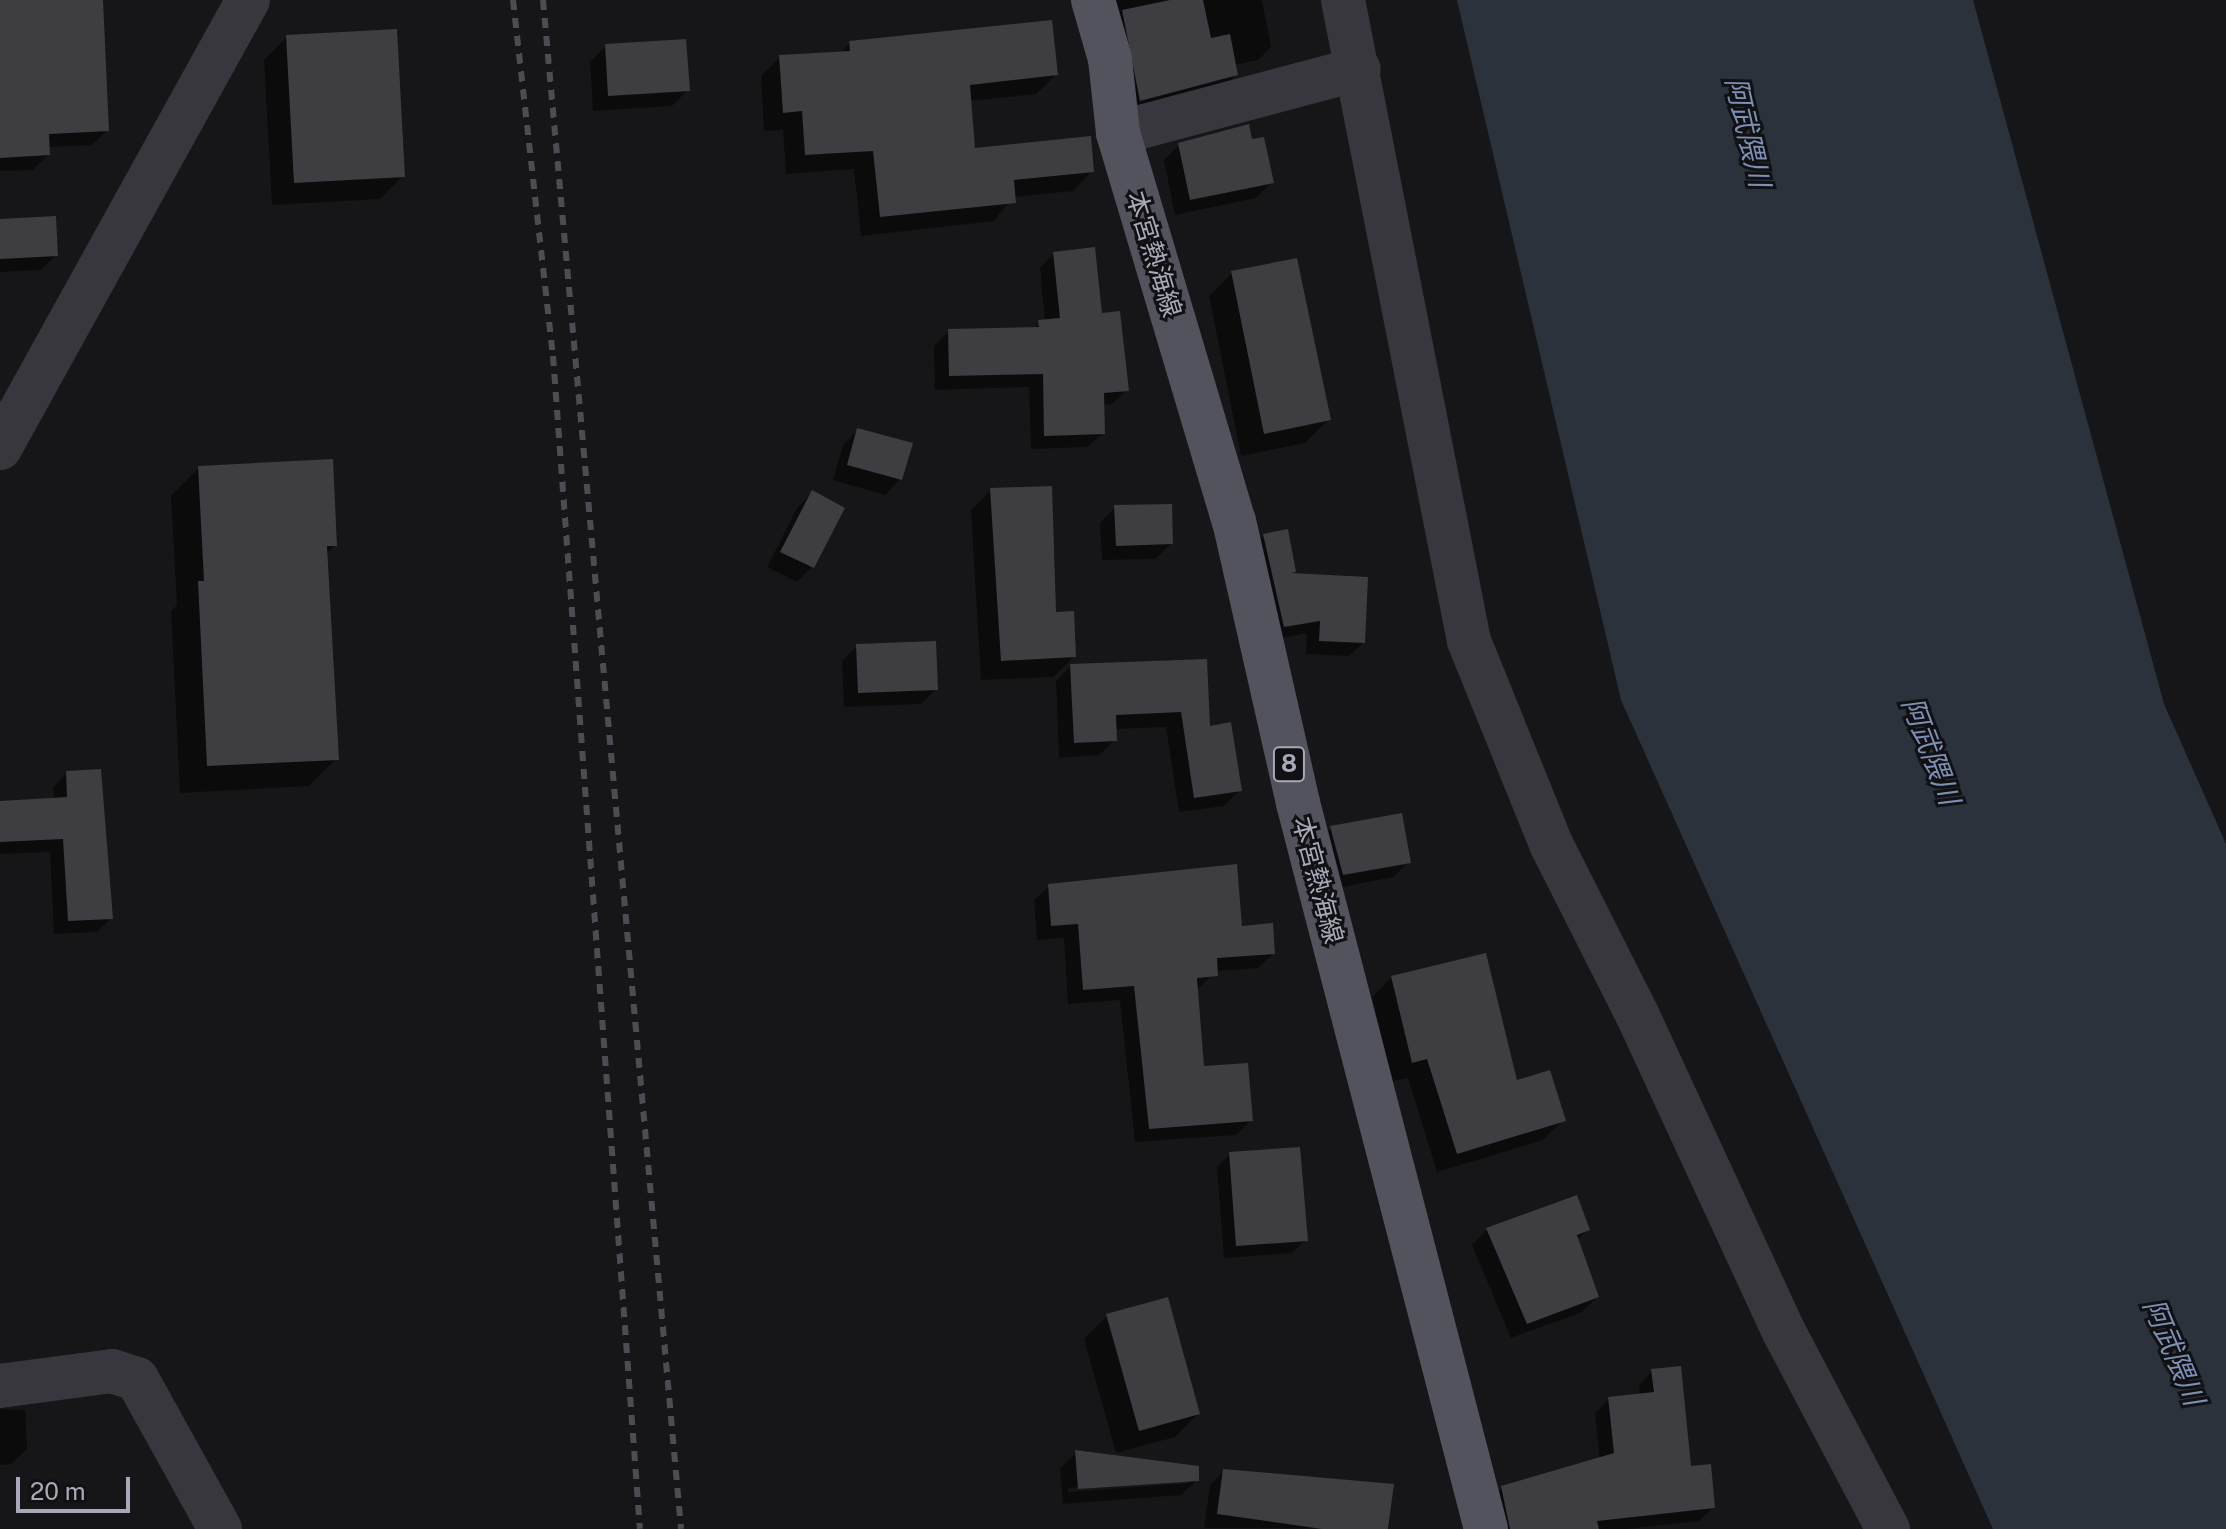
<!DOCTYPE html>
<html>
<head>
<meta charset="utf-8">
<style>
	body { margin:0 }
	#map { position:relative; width:2226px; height:1529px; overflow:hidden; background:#161618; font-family:"Public Sans","Noto Sans JP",sans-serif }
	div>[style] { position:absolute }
	.water>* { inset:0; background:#2b323c }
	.shadow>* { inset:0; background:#0007 }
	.building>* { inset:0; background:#3d3d42 }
	.minor>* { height:44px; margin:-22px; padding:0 22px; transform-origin:22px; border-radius:22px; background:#37373d }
	.tertiary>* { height:44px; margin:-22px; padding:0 22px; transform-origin:22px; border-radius:22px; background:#37373d }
	.primary>* { height:44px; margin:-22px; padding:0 22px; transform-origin:22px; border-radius:22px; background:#52535c }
	.rail>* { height:6px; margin-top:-3px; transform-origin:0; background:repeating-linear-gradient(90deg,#4b4c54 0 10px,transparent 0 18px) }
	span { translate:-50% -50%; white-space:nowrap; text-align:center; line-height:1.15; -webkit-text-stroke:6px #111113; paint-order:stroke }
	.shield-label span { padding:2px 6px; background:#111113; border:2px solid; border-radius:6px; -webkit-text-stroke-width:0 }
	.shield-label { font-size:24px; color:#a7a9b8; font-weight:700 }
	.street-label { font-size:26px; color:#a7a9b8 }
	.water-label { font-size:28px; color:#7d90b5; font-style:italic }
	.scale { position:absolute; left:16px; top:1477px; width:114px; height:36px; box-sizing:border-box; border:4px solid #a7a9b8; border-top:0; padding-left:10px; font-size:24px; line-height:28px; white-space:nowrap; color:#a7a9b8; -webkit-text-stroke:6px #111113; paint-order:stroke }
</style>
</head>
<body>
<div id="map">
	<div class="water">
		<div style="clip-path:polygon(1457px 0,1973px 0,2164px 704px,2226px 844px,2226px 1529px,1993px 1529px,1621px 700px)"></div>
	</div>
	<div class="shadow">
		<div style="clip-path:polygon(0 0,101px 0,107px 130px,92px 145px,48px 147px,48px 155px,33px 170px,0 171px)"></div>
		<div style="clip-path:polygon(1106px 0,1262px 0,1271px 47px,1258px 60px,1234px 65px,1236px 75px,1223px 88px,1127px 113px)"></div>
		<div style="clip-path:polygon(287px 37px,403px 176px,380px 199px,272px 205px,264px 60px)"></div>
		<div style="clip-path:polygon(850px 43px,1056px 75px,1036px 94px,969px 101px,973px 150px,1092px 171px,1073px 191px,1013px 197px,994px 221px,861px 236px,854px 169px,786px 174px,783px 130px,764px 131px,761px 76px,780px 57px,840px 53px)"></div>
		<div style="clip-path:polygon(606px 46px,687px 91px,672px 106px,593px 111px,590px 62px)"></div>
		<div style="clip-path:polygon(1179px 145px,1271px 183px,1256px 198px,1175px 215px,1164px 160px)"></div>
		<div style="clip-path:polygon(0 221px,56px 255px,41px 270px,0 272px)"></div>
		<div style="clip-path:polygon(1054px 253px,1100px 316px,1127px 390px,1112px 404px,1102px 405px,1103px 433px,1088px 447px,1031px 449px,1029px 387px,935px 390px,934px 346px,949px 331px,1032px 329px,1045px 321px,1040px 268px)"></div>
		<div style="clip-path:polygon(1232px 273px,1328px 420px,1305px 443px,1241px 456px,1209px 296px)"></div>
		<div style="clip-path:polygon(858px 430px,900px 479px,885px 495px,833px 480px,843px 445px)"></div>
		<div style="clip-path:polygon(199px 468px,335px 545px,326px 554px,336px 759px,309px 786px,180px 793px,171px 611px,177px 605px,171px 496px)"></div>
		<div style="clip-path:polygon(991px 490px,1074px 657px,1053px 677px,981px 680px,971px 510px)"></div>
		<div style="clip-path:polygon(812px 493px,812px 567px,797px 582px,767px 567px,797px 508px)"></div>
		<div style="clip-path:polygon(1115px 507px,1171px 544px,1155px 559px,1102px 560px,1100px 523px)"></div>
		<div style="clip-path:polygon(1264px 536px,1294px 572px,1290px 575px,1364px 642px,1349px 656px,1306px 654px,1307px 633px,1270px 640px,1250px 550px)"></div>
		<div style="clip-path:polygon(857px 646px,936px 689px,921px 704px,844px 707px,842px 661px)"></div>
		<div style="clip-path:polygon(1206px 661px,1208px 728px,1240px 790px,1224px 806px,1179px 812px,1166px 727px,1114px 729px,1115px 740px,1099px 755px,1059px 758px,1056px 681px,1071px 666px)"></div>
		<div style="clip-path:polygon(67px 773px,111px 918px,97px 932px,54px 934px,50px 852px,0 854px,0 803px,54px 800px,53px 787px)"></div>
		<div style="clip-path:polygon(1331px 828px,1409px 862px,1393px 877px,1328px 890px,1316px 843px)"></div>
		<div style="clip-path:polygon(1049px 886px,1240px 928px,1273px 954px,1258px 968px,1216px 971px,1196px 991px,1202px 1069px,1251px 1120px,1236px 1135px,1135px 1142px,1120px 1000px,1068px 1004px,1064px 938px,1037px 940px,1034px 900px)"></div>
		<div style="clip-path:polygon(1392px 977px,1516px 1082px,1563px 1120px,1543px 1140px,1437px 1172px,1408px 1078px,1393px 1081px,1372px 997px)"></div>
		<div style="clip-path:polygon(1230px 1154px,1306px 1240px,1292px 1253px,1224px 1258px,1217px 1167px)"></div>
		<div style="clip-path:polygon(1576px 1198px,1588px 1229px,1576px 1241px,1597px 1297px,1582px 1312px,1511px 1338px,1472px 1245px,1487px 1230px)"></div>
		<div style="clip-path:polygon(1107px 1316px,1198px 1414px,1175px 1437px,1116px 1453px,1084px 1339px)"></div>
		<div style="clip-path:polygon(1652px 1371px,1690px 1468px,1713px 1508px,1699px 1521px,1628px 1529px,1494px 1529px,1488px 1501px,1502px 1488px,1600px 1459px,1595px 1413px,1609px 1399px,1640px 1396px,1639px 1385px)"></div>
		<div style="clip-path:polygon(0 1409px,25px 1410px,27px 1449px,11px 1464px,0 1465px)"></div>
		<div style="clip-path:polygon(evenodd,1076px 1453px,1197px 1480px,1181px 1495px,1063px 1504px,1060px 1468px,1076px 1453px,1180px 1480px,1190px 1483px,1068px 1492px,1068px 1488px,1180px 1480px)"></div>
		<div style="clip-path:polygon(1224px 1471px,1392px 1486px,1389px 1529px,1204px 1528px,1210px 1485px)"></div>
	</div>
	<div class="building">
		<div style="clip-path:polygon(0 0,103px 0,109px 131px,49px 134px,50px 155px,0 158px)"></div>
		<div style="clip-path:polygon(1170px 0,1203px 0,1211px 38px,1230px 34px,1238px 75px,1140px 101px,1122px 10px)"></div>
		<div style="clip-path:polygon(1052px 20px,1058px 75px,970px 85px,975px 148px,1091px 136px,1094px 172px,1014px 180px,1016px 203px,880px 217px,873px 151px,805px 155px,802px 111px,783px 113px,779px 55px,850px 51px,849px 41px)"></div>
		<div style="clip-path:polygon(397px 29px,405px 177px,294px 183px,286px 35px)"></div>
		<div style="clip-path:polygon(686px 39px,690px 91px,608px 96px,605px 44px)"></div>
		<div style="clip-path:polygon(1249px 124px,1252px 139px,1264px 137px,1274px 183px,1190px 200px,1178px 143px)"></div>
		<div style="clip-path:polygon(56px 216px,58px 256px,0 259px,0 219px)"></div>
		<div style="clip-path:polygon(1095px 247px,1102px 313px,1120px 311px,1129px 391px,1104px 393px,1105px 434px,1044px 436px,1043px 374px,949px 376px,948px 329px,1039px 327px,1038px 320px,1060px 318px,1053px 252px)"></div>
		<div style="clip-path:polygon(1297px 258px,1331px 420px,1264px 434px,1231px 271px)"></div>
		<div style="clip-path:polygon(857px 428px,913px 443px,902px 480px,847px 465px)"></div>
		<div style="clip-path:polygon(333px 459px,337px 546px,327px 546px,339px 760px,207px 766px,198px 581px,204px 581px,198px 466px)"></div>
		<div style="clip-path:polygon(1052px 486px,1056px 612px,1074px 611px,1076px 657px,1001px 661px,990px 488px)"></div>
		<div style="clip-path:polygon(812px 490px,845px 508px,814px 568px,780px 552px)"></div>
		<div style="clip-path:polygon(1172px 504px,1173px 544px,1116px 546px,1114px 505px)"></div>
		<div style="clip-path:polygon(1288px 529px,1296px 572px,1291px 573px,1368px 577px,1365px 643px,1319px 641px,1320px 621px,1284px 627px,1263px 534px)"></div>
		<div style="clip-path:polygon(936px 641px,938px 690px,858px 693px,856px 644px)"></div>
		<div style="clip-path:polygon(1207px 659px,1210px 726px,1231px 722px,1242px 791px,1194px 798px,1181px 712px,1116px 715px,1117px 741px,1074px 743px,1070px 664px)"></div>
		<div style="clip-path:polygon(101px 769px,113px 919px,68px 921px,63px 839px,0 842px,0 801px,67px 797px,66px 771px)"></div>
		<div style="clip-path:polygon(1402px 813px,1411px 863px,1343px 875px,1330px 826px)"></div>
		<div style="clip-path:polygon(1237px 864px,1242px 926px,1273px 923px,1275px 954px,1217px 958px,1218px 976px,1197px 978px,1204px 1066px,1248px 1063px,1253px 1121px,1149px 1129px,1134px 986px,1083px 990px,1078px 924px,1051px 926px,1048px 884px)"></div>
		<div style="clip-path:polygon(1486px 953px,1517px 1080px,1550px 1070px,1566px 1121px,1457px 1154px,1427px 1059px,1412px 1063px,1391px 976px)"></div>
		<div style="clip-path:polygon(1300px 1147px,1308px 1241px,1236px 1246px,1229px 1152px)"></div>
		<div style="clip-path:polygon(1577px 1195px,1590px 1230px,1577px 1235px,1599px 1297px,1527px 1324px,1486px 1228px)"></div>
		<div style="clip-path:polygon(1168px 1297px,1200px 1414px,1139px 1431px,1106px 1314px)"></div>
		<div style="clip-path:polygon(1681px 1366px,1691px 1466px,1711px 1464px,1715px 1508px,1597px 1521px,1599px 1529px,1510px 1529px,1501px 1486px,1614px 1453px,1608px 1397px,1654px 1392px,1651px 1369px)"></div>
		<div style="clip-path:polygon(1075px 1450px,1199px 1466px,1199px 1481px,1078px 1489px)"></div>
		<div style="clip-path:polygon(1223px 1469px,1394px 1484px,1388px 1529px,1322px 1529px,1217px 1514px)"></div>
	</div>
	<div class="minor">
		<div style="left:1343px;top:0;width:653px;rotate:78.88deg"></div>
		<div style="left:1469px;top:641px;width:219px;rotate:68deg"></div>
		<div style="left:1551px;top:844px;width:191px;rotate:63.2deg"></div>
		<div style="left:1637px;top:1014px;width:350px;rotate:65.2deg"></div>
		<div style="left:1784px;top:1332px;width:223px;rotate:62.2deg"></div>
		<div style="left:1118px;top:133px;width:249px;rotate:-14.9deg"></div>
		<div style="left:0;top:1386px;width:113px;rotate:-7.6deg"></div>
		<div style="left:112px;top:1371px;width:26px;rotate:18deg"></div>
		<div style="left:137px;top:1379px;width:171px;rotate:61deg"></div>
	</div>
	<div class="tertiary">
		<div style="left:0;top:448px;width:512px;rotate:-61.03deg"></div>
	</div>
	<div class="primary">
		<div style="left:1093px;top:0;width:61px;rotate:73.9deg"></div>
		<div style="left:1110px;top:59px;width:74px;rotate:83.8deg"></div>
		<div style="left:1118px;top:133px;width:405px;rotate:73.4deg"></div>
		<div style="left:1234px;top:521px;width:289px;rotate:77.2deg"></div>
		<div style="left:1298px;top:803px;width:750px;rotate:75.48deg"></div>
	</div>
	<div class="rail">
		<div style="left:513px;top:0;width:358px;rotate:83.6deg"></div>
		<div style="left:553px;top:356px;width:1176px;rotate:85.76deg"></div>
		<div style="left:543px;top:0;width:1535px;rotate:84.84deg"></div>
	</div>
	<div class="shield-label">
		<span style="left:1289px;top:764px">8</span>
	</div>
	<div class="street-label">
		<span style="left:1154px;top:254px;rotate:73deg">本宮熱海線</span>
		<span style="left:1318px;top:880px;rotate:75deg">本宮熱海線</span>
	</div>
	<div class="water-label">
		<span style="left:1748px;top:132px;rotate:77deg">阿武隈川</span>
		<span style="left:1931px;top:751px;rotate:69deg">阿武隈川</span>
		<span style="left:2174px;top:1352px;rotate:67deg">阿武隈川</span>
	</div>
	<div class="scale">20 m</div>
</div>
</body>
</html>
